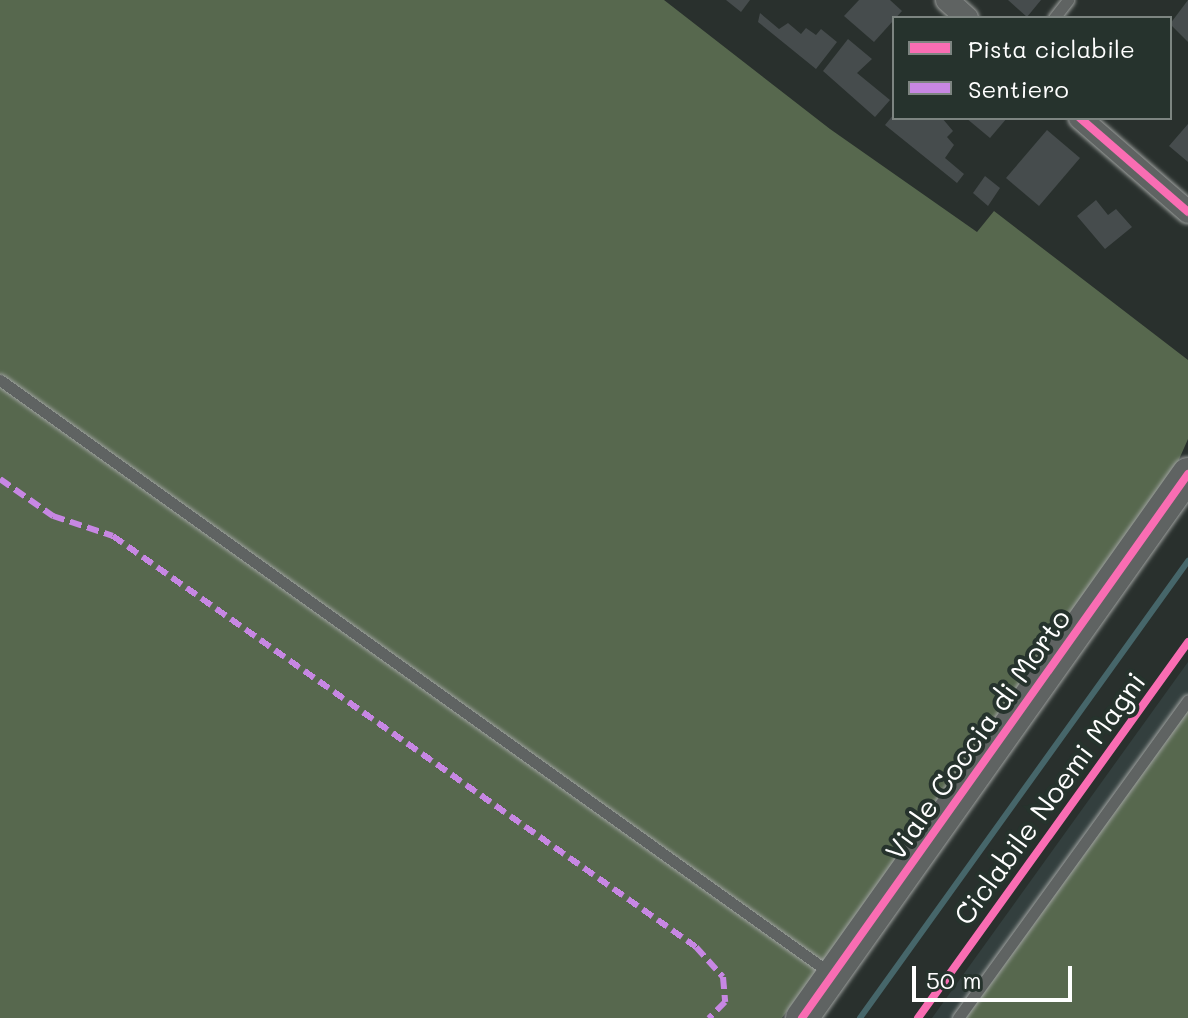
<!DOCTYPE html>
<html>
<head>
<meta charset="utf-8">
<style>
	body { margin:0 }
	#map { position:relative; width:1188px; height:1018px; overflow:hidden; background:#29302d; font-family:Mali,sans-serif }
	div>[style] { position:absolute }
	.built>* { inset:0; background:#333f3e }
	.green>* { inset:0; background:#57684e }
	.stream>* { height:6px; margin:-3px; padding:0 3px; transform-origin:3px; border-radius:3px; background:#46666a }
	.building>* { inset:0; background:#464c4d }
	.roads { filter:drop-shadow(0 0 2px #9fa2a0) drop-shadow(0 0 2px #9fa2a0) }
	.lane>* { height:11px; margin:-5.5px; padding:0 5.5px; transform-origin:5.5px; border-radius:5.5px; background:#5f6362 }
	.street>* { height:22px; margin:-11px; padding:0 11px; transform-origin:11px; border-radius:11px; background:#5f6362 }
	.secondary>* { height:32px; margin:-16px; padding:0 16px; transform-origin:16px; border-radius:16px; background:#5f6362 }
	.quiet>* { height:6px; margin-top:-3px; transform-origin:0; background:repeating-linear-gradient(90deg,#c787e3 0 12px,transparent 0 18px) }
	.cycleway>* { height:8px; margin:-4px; padding:0 4px; transform-origin:4px; border-radius:4px; background:#f96db3 }
	span { translate:-50% -50%; white-space:nowrap; text-align:center; line-height:1.15; -webkit-text-stroke:8px #26332d; paint-order:stroke }
	.street-label { font-size:28px; color:#fff }
	.legend { position:absolute; left:892px; top:16px; width:280px; height:104px; box-sizing:border-box; background:#26332d; border:2px solid #7d8581; margin:0; padding:10px 14px; list-style:none; font-size:24px; color:#fff }
	.legend li { display:flex; align-items:center; gap:16px; height:40px }
	.legend b { width:40px; border:2px solid #7d8581 }
	.scale { position:absolute; left:912px; top:966px; width:160px; height:36px; box-sizing:border-box; border:4px solid #fff; border-top:0; padding-left:10px; font-size:24px; line-height:28px; white-space:nowrap; color:#fff; -webkit-text-stroke:6px #26332d; paint-order:stroke }
</style>
</head>
<body>
<div id="map">
	<div class="built">
		<div style="clip-path:polygon(1188px 662px,1188px 1018px,932px 1018px)"></div>
	</div>
	<div class="green">
		<div style="clip-path:polygon(0 0,664px 0,830px 129px,977px 232px,994px 211px,1188px 360px,1188px 439px,1166px 489px,782px 1018px,0 1018px)"></div>
		<div style="clip-path:polygon(1188px 709px,1188px 1018px,966px 1018px)"></div>
	</div>
	<div class="stream">
		<div style="left:860px;top:1018px;width:563px;rotate:-54.33deg"></div>
	</div>
	<div class="building">
		<div style="clip-path:polygon(726px 0,750px 0,741px 12px)"></div>
		<div style="clip-path:polygon(859px 0,890px 0,902px 11px,874px 42px,844px 16px)"></div>
		<div style="clip-path:polygon(1008px 0,1041px 0,1027px 17px)"></div>
		<div style="clip-path:polygon(1188px 0,1188px 42px,1170px 24px)"></div>
		<div style="clip-path:polygon(760px 13px,779px 29px,788px 23px,801px 34px,806px 28px,816px 35px,821px 29px,837px 42px,816px 69px,758px 22px)"></div>
		<div style="clip-path:polygon(848px 39px,872px 59px,857px 73px,890px 100px,875px 117px,823px 71px)"></div>
		<div style="clip-path:polygon(894px 114px,942px 118px,953px 131px,947px 137px,954px 145px,945px 158px,964px 174px,957px 183px,885px 125px)"></div>
		<div style="clip-path:polygon(966px 118px,1007px 118px,990px 138px)"></div>
		<div style="clip-path:polygon(1188px 124px,1188px 162px,1169px 146px)"></div>
		<div style="clip-path:polygon(1047px 130px,1080px 158px,1039px 206px,1006px 178px)"></div>
		<div style="clip-path:polygon(985px 176px,1000px 188px,988px 206px,973px 193px)"></div>
		<div style="clip-path:polygon(1096px 200px,1108px 215px,1116px 209px,1132px 227px,1105px 249px,1077px 216px)"></div>
	</div>
	<div class="roads">
		<div class="lane">
			<div style="left:1054px;top:18px;width:23px;rotate:-52deg"></div>
			<div style="left:0;top:380px;width:1020px;rotate:35.54deg"></div>
			<div style="left:958px;top:1018px;width:392px;rotate:-54.1deg"></div>
		</div>
		<div class="street">
			<div style="left:947px;top:0;width:27px;rotate:42deg"></div>
			<div style="left:1080px;top:118px;width:143px;rotate:41deg"></div>
		</div>
		<div class="secondary">
			<div style="left:802px;top:1018px;width:667px;rotate:-54.64deg"></div>
		</div>
	</div>
	<div class="quiet">
		<div style="left:0;top:479px;width:65px;rotate:34.9deg"></div>
		<div style="left:53px;top:516px;width:63px;rotate:18.4deg"></div>
		<div style="left:113px;top:536px;width:713px;rotate:35.18deg"></div>
		<div style="left:696px;top:947px;width:40px;rotate:48deg"></div>
		<div style="left:723px;top:977px;width:25px;rotate:85deg"></div>
		<div style="left:725px;top:1002px;width:23px;rotate:135deg"></div>
	</div>
	<div class="cycleway">
		<div style="left:1080px;top:118px;width:143px;rotate:41deg"></div>
		<div style="left:802px;top:1018px;width:667px;rotate:-54.64deg"></div>
		<div style="left:918px;top:1018px;width:463px;rotate:-54.3deg"></div>
	</div>
	<div class="street-label">
		<span style="left:977px;top:734px;rotate:-55deg">Viale Coccia di Morto</span>
		<span style="left:1049px;top:798px;rotate:-54deg">Ciclabile Noemi Magni</span>
	</div>
	<ul class="legend">
	<li><b style="height:10px;background:#f96db3"></b>Pista ciclabile</li>
	<li><b style="height:10px;background:#c787e3"></b>Sentiero</li>
	</ul>
	<div class="scale">50 m</div>
</div>
</body>
</html>
